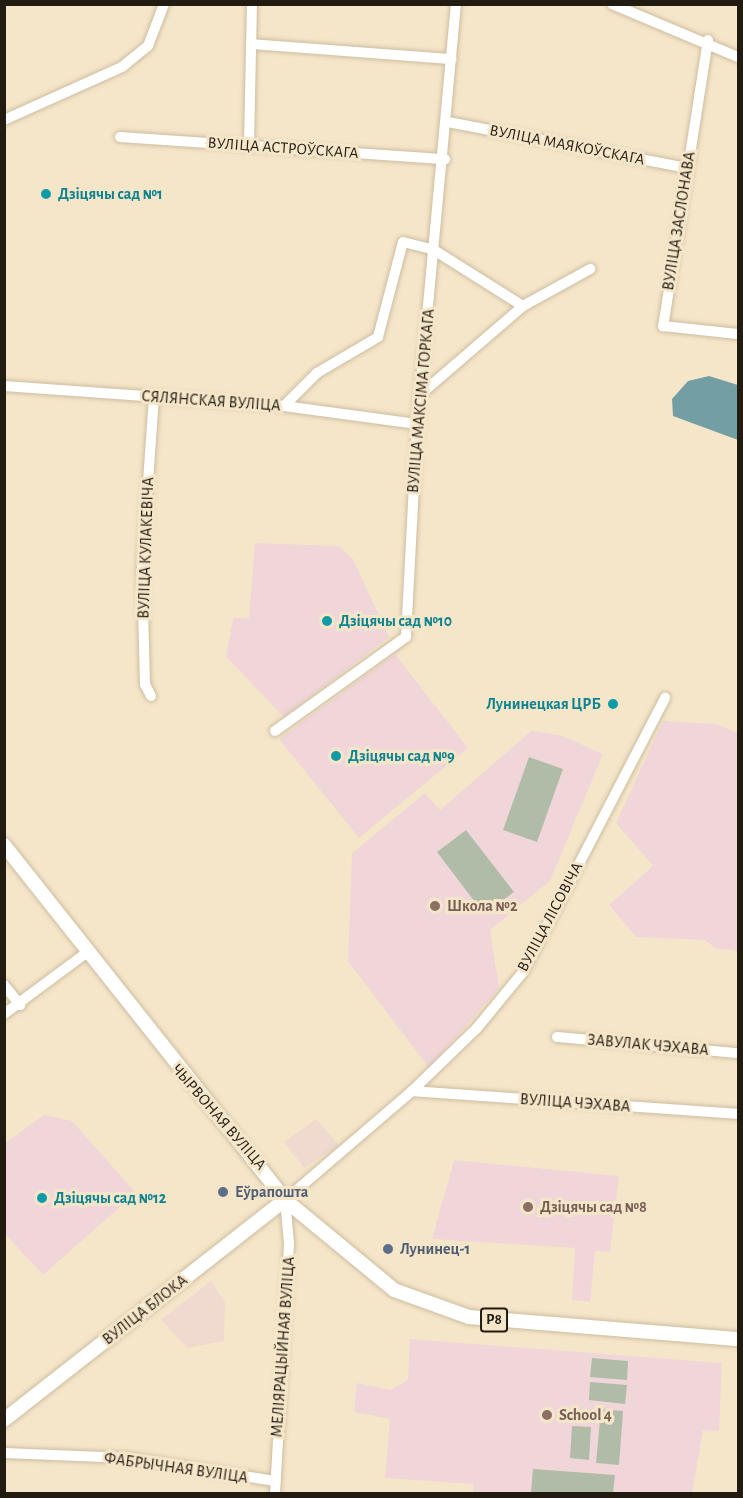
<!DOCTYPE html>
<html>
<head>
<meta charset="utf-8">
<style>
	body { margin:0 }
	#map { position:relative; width:743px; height:1498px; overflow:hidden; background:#f6e6c9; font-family:"Alegreya Sans",sans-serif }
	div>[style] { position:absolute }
	.commercial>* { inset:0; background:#f0d9ce }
	.education>* { inset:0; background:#f1d6d9 }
	.green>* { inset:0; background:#b1bca8 }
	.water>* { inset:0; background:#739ea4 }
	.roads { filter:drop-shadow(0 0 2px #cdbda1) drop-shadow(0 0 2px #cdbda1) }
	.minor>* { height:10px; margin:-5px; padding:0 5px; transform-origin:5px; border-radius:5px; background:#fff }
	.major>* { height:14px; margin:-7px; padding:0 7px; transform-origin:7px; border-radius:7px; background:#fff }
	.dots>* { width:16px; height:16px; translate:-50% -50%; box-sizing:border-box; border:3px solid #f6e6c9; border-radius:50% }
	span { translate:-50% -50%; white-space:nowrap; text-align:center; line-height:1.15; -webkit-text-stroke:6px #f6e6c9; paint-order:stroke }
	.shield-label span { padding:2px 4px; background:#f6e6c9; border:2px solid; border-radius:4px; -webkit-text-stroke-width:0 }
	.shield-label { font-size:15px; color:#211b11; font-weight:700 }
	.street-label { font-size:16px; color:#211b11 }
	.culture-label { font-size:16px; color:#0d838f; font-weight:700 }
	.left { translate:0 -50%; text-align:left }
	.right { translate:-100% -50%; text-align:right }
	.education-label { font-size:16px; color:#785e54; font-weight:700 }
	.service-label { font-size:16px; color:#4e5e75; font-weight:700 }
	.frame { position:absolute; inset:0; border:6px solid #211b11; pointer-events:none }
</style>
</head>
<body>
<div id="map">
	<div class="commercial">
		<div style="clip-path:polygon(316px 1119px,339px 1145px,304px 1168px,284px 1142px)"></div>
		<div style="clip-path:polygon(211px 1281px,225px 1302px,224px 1341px,187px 1348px,161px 1320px)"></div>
	</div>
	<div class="education">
		<div style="clip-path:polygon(255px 543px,339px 546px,353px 559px,389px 637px,284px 717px,226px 657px,233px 618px,249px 618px)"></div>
		<div style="clip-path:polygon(395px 654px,468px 748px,359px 838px,279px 739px)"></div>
		<div style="clip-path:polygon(663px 721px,716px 724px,738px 733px,738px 951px,715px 948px,705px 940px,636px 937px,609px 905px,653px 866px,616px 823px)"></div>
		<div style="clip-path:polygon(531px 731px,560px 735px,603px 754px,550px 881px,490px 930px,499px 988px,429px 1068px,348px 961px,352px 853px,425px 793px,440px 810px)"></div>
		<div style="clip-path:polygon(44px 1115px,72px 1121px,136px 1193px,43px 1275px,5px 1234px,4px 1144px)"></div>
		<div style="clip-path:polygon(454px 1160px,619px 1176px,610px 1252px,595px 1251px,590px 1302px,572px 1300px,575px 1248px,432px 1239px)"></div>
		<div style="clip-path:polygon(410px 1339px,722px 1363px,719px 1431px,703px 1430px,692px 1493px,473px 1493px,473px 1484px,385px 1478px,390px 1419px,354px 1412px,357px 1383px,391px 1390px,408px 1380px)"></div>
	</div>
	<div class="green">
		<div style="clip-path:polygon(529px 757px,563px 769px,537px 842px,503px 830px)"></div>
		<div style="clip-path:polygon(466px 830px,514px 892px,484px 914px,437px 852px)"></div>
		<div style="clip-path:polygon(592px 1358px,628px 1361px,627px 1380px,590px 1377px)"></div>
		<div style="clip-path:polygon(590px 1382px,627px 1385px,625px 1404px,589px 1400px)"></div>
		<div style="clip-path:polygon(601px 1409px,623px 1411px,619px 1465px,596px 1463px)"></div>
		<div style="clip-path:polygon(572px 1426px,591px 1427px,589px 1460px,570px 1458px)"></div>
		<div style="clip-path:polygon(533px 1469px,615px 1475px,613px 1493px,531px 1493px)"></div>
	</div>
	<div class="water">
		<div style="clip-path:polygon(709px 376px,738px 385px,738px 440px,673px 416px,672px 399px,688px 381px)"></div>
	</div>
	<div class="roads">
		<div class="minor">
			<div style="left:612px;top:4px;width:137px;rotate:22.8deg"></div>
			<div style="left:708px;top:40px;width:290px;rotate:98.9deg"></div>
			<div style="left:663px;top:326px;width:75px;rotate:6.1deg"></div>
			<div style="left:251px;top:44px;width:201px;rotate:4.3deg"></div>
			<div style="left:4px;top:120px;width:129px;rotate:-24.2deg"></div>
			<div style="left:122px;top:67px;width:33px;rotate:-39deg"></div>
			<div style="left:148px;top:46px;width:45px;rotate:-69.1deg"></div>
			<div style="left:448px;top:122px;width:243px;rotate:10.9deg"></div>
			<div style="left:120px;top:137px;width:326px;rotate:3.9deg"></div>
			<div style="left:249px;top:145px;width:141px;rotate:-88.8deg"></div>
			<div style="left:4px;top:386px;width:281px;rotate:4.1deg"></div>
			<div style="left:284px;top:406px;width:134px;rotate:7.7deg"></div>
			<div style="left:422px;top:393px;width:133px;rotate:-40.7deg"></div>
			<div style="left:523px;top:306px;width:77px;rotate:-28.9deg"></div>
			<div style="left:284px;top:406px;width:47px;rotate:-45deg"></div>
			<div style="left:317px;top:373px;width:71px;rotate:-30.5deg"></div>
			<div style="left:378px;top:337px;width:98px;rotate:-75.3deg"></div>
			<div style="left:403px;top:242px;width:32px;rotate:14deg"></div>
			<div style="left:434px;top:250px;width:105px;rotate:32.2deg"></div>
			<div style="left:151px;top:696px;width:13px;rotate:-117deg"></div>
			<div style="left:145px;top:684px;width:116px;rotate:-91.5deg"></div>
			<div style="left:142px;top:568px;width:170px;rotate:-86deg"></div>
			<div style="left:275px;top:731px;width:161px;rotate:-35.7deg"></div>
			<div style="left:406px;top:637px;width:213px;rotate:-87deg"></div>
			<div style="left:417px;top:424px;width:422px;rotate:-84.7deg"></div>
			<div style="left:4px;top:985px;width:26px;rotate:51deg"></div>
			<div style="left:4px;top:1014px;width:102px;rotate:-36.6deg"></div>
			<div style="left:557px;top:1037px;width:182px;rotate:5.1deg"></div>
			<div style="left:412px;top:1091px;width:327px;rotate:4deg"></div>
			<div style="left:4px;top:1453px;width:124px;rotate:2.3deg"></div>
			<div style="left:128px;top:1458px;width:149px;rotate:8.9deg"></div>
			<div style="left:275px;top:1494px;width:251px;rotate:-86.8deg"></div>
			<div style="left:289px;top:1243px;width:43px;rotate:-95.3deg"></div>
			<div style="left:285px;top:1200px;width:167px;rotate:-40.6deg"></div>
			<div style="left:412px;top:1091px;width:91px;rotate:-44.1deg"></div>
			<div style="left:477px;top:1028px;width:72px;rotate:-50.6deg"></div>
			<div style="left:523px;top:972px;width:309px;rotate:-62.6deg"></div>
		</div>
		<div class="major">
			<div style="left:4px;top:845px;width:453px;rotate:51.6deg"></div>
			<div style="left:285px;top:1200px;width:141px;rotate:39.5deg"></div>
			<div style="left:394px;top:1290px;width:80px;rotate:19.8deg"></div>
			<div style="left:469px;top:1317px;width:270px;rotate:4.7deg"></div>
			<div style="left:4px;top:1420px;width:357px;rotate:-38.1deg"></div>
		</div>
	</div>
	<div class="dots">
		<div style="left:46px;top:194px;background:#0f9aa8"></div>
		<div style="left:327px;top:621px;background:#0f9aa8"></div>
		<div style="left:613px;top:704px;background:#0f9aa8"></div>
		<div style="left:336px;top:756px;background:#0f9aa8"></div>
		<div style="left:435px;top:906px;background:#8d6e63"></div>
		<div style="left:223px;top:1192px;background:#5c6f8a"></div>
		<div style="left:42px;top:1198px;background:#0f9aa8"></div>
		<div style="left:528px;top:1207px;background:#8d6e63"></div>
		<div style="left:388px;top:1249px;background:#5c6f8a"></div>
		<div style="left:547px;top:1415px;background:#8d6e63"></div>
	</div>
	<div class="shield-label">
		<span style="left:494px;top:1320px">Р8</span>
	</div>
	<div class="street-label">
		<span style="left:567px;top:145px;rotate:11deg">ВУЛІЦА МАЯКОЎСКАГА</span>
		<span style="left:283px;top:148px;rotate:4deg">ВУЛІЦА АСТРОЎСКАГА</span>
		<span style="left:679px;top:221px;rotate:-81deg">ВУЛІЦА ЗАСЛОНАВА</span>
		<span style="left:211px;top:401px;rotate:4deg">СЯЛЯНСКАЯ ВУЛІЦА</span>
		<span style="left:421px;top:401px;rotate:-85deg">ВУЛІЦА МАКСІМА ГОРКАГА</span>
		<span style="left:146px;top:548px;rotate:-88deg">ВУЛІЦА КУЛАКЕВІЧА</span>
		<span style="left:550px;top:917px;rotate:-62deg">ВУЛІЦА ЛІСОВІЧА</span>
		<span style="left:648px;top:1045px;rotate:5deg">ЗАВУЛАК ЧЭХАВА</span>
		<span style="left:575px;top:1103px;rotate:4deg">ВУЛІЦА ЧЭХАВА</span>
		<span style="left:219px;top:1117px;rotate:49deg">ЧЫРВОНАЯ ВУЛІЦА</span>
		<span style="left:145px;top:1310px;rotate:-38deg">ВУЛІЦА БЛОКА</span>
		<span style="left:283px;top:1347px;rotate:-86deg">МЕЛІЯРАЦЫЙНАЯ ВУЛІЦА</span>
		<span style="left:176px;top:1468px;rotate:8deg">ФАБРЫЧНАЯ ВУЛІЦА</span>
	</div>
	<div class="culture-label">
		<span class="left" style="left:58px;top:194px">Дзіцячы сад №1</span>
		<span class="left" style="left:339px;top:621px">Дзіцячы сад №10</span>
		<span class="right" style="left:601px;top:704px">Лунинецкая ЦРБ</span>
		<span class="left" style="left:348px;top:756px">Дзіцячы сад №9</span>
		<span class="left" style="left:54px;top:1198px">Дзіцячы сад №12</span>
	</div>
	<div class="education-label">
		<span class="left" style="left:447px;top:906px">Школа №2</span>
		<span class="left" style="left:540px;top:1207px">Дзіцячы сад №8</span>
		<span class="left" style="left:559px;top:1415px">School 4</span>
	</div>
	<div class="service-label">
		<span class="left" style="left:235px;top:1192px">Еўрапошта</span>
		<span class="left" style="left:400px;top:1249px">Лунинец-1</span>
	</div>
	<div class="frame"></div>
</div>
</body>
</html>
